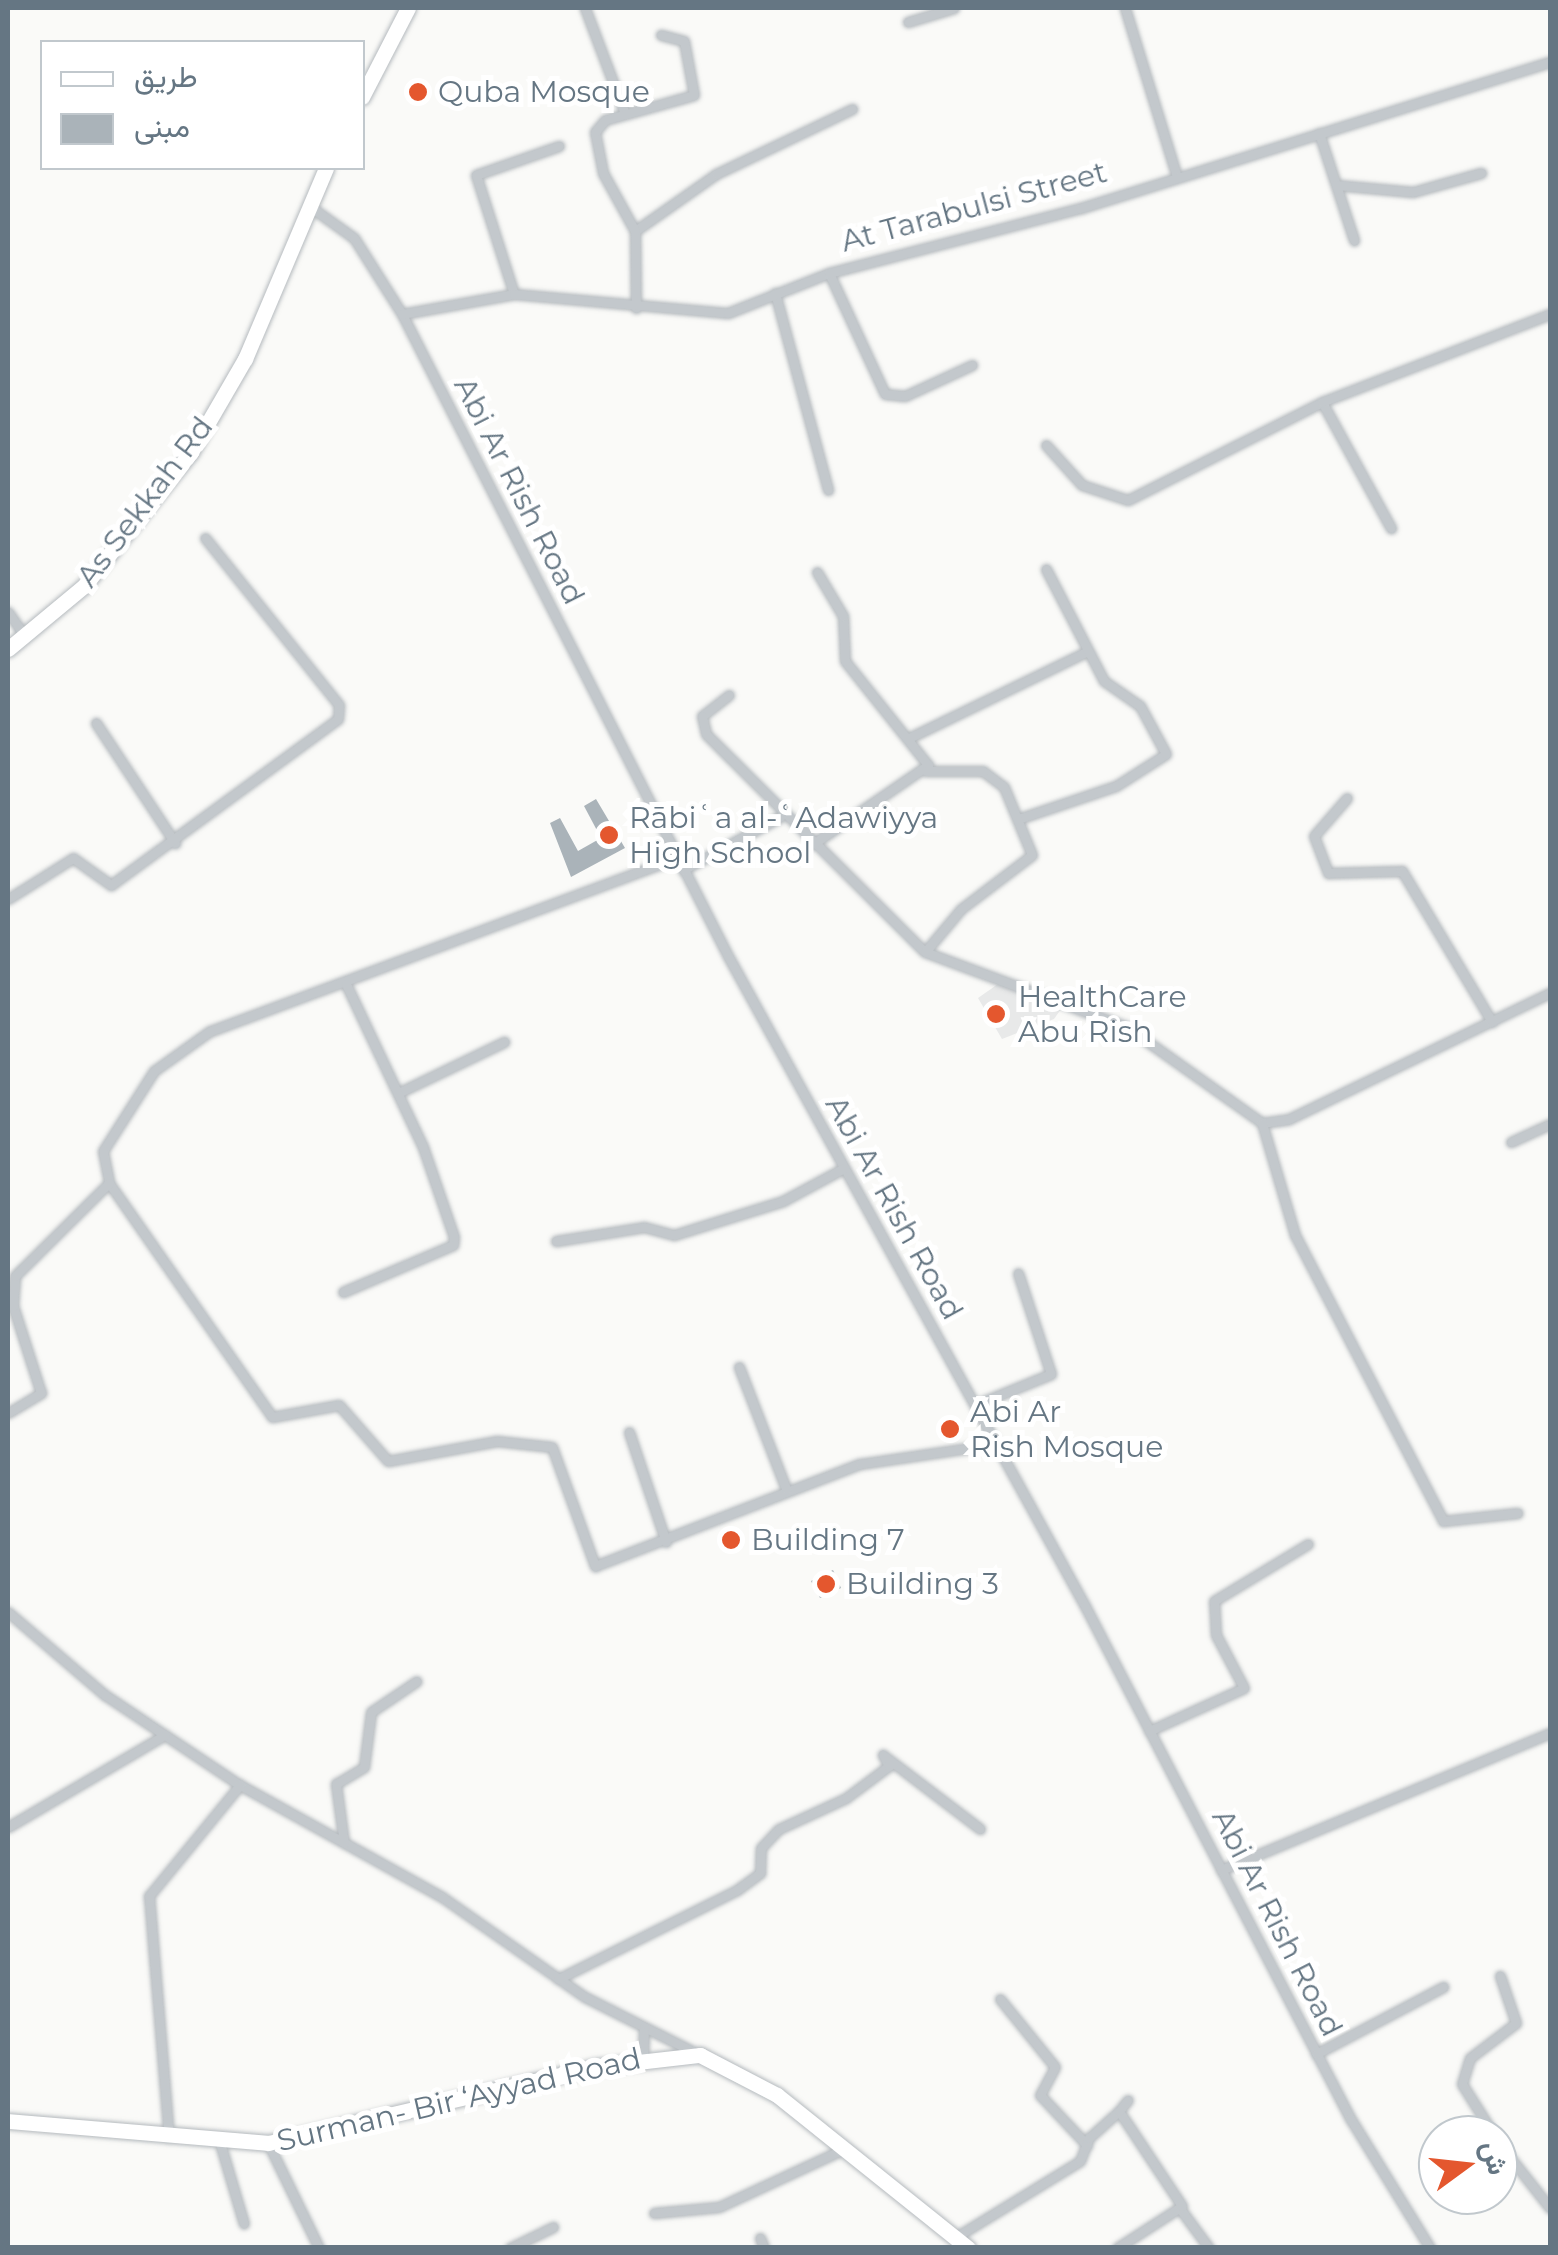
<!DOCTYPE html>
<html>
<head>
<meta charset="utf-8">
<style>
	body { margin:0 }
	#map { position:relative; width:1558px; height:2255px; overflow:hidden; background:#fafaf8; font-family:Montserrat,Vazirmatn,sans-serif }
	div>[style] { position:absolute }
	.built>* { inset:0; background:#e8e9e9 }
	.building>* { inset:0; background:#aab3b9 }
	.roads { filter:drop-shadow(0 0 2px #b5babe) drop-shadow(0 0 2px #b5babe) }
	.minor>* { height:9px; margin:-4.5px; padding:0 4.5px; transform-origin:4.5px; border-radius:4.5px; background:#c3c8cc }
	.primary>* { height:15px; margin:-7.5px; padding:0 7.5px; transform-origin:7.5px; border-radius:7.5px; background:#fff }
	.trunk>* { height:15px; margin:-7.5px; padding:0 7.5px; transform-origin:7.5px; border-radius:7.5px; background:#fff }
	.dots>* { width:28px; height:28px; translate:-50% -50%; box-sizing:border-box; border:5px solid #fff; border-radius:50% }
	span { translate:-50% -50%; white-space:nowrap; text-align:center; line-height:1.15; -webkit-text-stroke:10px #fff; paint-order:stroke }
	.poi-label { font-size:30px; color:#657683 }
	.left { translate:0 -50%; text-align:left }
	.street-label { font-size:30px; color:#657683 }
	.frame { position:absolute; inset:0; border:10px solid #657683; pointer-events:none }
	.legend { position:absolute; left:40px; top:40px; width:325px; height:130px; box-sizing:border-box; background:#fff; border:2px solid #c1c8cd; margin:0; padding:12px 18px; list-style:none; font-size:30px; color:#657683 }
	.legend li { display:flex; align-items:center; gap:20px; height:50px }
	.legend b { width:50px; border:2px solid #c1c8cd }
	.north { position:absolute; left:1418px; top:2115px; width:100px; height:100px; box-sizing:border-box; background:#fff; border:2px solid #c1c8cd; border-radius:50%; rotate:75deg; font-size:28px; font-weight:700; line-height:40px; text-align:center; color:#657683 }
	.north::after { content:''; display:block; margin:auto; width:35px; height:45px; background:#e4572e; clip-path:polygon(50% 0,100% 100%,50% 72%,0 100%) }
</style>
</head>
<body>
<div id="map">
	<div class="built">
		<div style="clip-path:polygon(998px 984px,1064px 1005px,1054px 1019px,1002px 1039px,978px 998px)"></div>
	</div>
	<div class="building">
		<div style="clip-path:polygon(596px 799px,625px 848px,571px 877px,550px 823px,560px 818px,578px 851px,601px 838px,584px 806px)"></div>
		<div style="clip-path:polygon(833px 1570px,841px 1588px,820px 1598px,811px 1581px)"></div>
	</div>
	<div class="roads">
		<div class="minor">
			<div style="left:585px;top:8px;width:113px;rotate:69.3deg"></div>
			<div style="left:1125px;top:8px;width:177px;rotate:72.9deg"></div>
			<div style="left:908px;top:22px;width:48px;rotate:-16.9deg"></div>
			<div style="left:1319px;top:133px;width:113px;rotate:71.9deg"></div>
			<div style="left:1336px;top:185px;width:77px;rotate:5.2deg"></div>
			<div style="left:1413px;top:192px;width:71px;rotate:-15.6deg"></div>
			<div style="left:308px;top:205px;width:57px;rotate:35.7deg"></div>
			<div style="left:354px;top:238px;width:90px;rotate:57.7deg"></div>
			<div style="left:402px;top:314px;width:720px;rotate:63.08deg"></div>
			<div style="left:728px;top:956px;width:742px;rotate:61.22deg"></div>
			<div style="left:1085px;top:1606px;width:577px;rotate:62.63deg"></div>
			<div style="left:1350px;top:2118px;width:153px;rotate:58.4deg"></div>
			<div style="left:635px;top:231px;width:99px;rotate:-35.1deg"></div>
			<div style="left:716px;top:174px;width:151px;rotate:-25.5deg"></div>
			<div style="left:829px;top:273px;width:133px;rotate:65.2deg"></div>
			<div style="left:885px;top:394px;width:20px;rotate:6deg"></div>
			<div style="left:905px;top:396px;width:74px;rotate:-24.8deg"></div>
			<div style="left:775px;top:293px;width:204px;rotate:74.9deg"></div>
			<div style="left:514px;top:294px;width:125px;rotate:-107.7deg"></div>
			<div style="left:476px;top:175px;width:88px;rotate:-19.3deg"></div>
			<div style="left:636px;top:308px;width:77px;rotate:-90.7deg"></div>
			<div style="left:635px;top:231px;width:66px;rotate:-118.9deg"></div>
			<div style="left:603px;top:173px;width:42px;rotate:-101deg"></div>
			<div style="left:595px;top:132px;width:16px;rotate:-50deg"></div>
			<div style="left:605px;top:120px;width:92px;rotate:-15.7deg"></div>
			<div style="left:694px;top:95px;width:55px;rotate:-100.5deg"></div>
			<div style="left:684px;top:41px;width:24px;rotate:-165deg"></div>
			<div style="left:402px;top:314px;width:114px;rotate:-10.1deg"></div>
			<div style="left:514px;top:294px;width:215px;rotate:5.1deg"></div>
			<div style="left:728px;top:313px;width:109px;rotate:-21.6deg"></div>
			<div style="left:829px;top:273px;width:260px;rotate:-14.5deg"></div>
			<div style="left:1081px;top:208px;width:491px;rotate:-17.3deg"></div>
			<div style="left:1322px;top:402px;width:144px;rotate:61.3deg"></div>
			<div style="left:1046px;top:445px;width:54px;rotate:48deg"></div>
			<div style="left:1082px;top:485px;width:48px;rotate:18.1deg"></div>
			<div style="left:1128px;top:500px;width:217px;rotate:-26.8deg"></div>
			<div style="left:1322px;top:402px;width:244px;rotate:-21.1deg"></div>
			<div style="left:8px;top:612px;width:29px;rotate:55deg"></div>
			<div style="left:729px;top:695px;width:34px;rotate:142deg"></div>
			<div style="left:702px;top:716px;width:18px;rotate:77deg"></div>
			<div style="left:706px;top:734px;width:309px;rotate:44.9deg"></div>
			<div style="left:925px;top:952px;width:215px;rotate:20.4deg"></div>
			<div style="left:1127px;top:1027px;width:166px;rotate:35.4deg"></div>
			<div style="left:1262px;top:1123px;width:27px;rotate:-8deg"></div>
			<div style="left:1289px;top:1119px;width:290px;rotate:-25.8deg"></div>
			<div style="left:96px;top:723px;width:144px;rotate:56.6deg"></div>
			<div style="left:911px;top:737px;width:195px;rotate:-25.9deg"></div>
			<div style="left:1347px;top:798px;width:50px;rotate:131deg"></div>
			<div style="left:1314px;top:836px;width:40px;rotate:69deg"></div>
			<div style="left:1328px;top:873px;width:74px;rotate:-1.5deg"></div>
			<div style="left:1402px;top:871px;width:176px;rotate:59.2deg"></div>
			<div style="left:1021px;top:818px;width:100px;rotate:-18.6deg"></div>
			<div style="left:1116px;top:786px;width:59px;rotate:-32.6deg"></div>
			<div style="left:1166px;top:754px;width:55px;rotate:-118.4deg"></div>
			<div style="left:1140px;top:706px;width:44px;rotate:-145.2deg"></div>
			<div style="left:1104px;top:681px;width:126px;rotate:-117.4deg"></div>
			<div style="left:813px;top:844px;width:140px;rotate:-34.5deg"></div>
			<div style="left:928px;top:765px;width:133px;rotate:-128.6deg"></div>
			<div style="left:845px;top:661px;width:45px;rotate:-92.5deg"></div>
			<div style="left:843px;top:616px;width:51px;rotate:-120.6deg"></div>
			<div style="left:676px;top:858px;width:497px;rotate:159.6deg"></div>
			<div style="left:210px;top:1031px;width:69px;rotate:144.5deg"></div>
			<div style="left:154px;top:1071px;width:95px;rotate:122.5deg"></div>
			<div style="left:103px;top:1151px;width:33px;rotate:79deg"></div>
			<div style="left:109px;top:1183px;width:285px;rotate:55.1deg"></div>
			<div style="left:272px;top:1417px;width:68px;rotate:-10.2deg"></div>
			<div style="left:339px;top:1405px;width:74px;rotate:48.8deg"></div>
			<div style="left:388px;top:1461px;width:111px;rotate:-10.4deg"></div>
			<div style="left:497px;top:1441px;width:55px;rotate:6.2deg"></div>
			<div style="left:552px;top:1447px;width:127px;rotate:70.1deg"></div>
			<div style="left:595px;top:1566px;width:284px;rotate:-21.1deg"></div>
			<div style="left:860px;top:1464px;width:137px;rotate:-8.4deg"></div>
			<div style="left:683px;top:870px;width:111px;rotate:-28.7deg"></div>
			<div style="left:8px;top:899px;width:77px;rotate:-32.2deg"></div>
			<div style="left:73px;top:858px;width:47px;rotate:35.4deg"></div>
			<div style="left:111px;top:885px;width:281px;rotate:-36.2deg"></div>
			<div style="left:338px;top:719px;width:14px;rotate:-86deg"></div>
			<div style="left:339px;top:705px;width:214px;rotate:-128.7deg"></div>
			<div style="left:925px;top:952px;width:56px;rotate:-50.1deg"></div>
			<div style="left:961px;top:909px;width:89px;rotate:-37.3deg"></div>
			<div style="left:1032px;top:855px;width:74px;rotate:-112.4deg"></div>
			<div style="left:1004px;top:787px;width:26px;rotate:-143deg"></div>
			<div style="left:983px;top:771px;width:57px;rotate:180deg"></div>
			<div style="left:398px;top:1093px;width:118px;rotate:-25.7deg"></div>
			<div style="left:1262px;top:1123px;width:117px;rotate:73.6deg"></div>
			<div style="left:1295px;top:1235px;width:322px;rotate:62.6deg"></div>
			<div style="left:1443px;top:1521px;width:75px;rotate:-6.1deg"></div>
			<div style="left:1511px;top:1142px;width:43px;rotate:-24.8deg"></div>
			<div style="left:556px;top:1241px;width:89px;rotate:-9deg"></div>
			<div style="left:644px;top:1227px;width:31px;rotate:15deg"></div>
			<div style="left:674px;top:1235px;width:114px;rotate:-17.3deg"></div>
			<div style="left:783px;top:1201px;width:69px;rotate:-28.4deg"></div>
			<div style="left:343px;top:1292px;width:120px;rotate:-23.1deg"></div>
			<div style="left:453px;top:1245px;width:8px;rotate:-83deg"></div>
			<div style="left:454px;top:1237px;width:95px;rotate:-109deg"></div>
			<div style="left:423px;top:1147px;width:180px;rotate:-115.3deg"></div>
			<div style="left:739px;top:1367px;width:131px;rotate:68.9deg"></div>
			<div style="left:975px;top:1405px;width:82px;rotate:-22.2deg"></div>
			<div style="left:1051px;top:1374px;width:106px;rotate:-108.1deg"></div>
			<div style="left:8px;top:1413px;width:39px;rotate:-31deg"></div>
			<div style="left:41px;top:1393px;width:91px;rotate:-107.8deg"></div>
			<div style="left:13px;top:1306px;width:30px;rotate:-86deg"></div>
			<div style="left:15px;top:1276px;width:132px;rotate:-44.7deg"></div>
			<div style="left:629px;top:1432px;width:116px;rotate:71.4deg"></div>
			<div style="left:8px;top:1612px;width:128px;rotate:40.6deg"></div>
			<div style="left:105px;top:1695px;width:162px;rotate:33.7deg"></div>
			<div style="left:240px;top:1785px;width:231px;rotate:29deg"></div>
			<div style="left:442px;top:1897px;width:174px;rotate:35deg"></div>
			<div style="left:585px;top:1997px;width:127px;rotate:26.8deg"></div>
			<div style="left:1149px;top:1731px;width:104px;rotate:-24.4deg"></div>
			<div style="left:1244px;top:1688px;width:60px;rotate:-117.8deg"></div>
			<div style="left:1216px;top:1635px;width:34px;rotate:-93deg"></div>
			<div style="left:1214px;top:1601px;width:110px;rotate:-31.2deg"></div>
			<div style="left:8px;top:1827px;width:182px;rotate:-30.4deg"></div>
			<div style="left:344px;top:1843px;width:60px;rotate:-97.7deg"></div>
			<div style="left:336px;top:1784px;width:33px;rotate:-31deg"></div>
			<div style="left:364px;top:1767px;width:55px;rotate:-82.7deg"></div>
			<div style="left:371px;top:1712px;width:55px;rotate:-34deg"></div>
			<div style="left:1221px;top:1870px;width:356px;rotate:-22.6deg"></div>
			<div style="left:558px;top:1979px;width:200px;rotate:-26.4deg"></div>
			<div style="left:737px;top:1890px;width:29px;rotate:-36deg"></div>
			<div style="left:760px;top:1873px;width:25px;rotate:-88deg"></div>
			<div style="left:761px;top:1848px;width:26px;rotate:-47deg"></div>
			<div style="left:779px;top:1829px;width:74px;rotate:-24.8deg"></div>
			<div style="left:846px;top:1798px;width:54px;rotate:-36.7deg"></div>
			<div style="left:889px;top:1766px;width:13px;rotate:-119deg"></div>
			<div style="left:883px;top:1755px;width:122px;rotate:37.3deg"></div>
			<div style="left:1000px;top:1999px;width:87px;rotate:51deg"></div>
			<div style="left:1055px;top:2067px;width:32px;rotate:118deg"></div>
			<div style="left:1040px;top:2095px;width:69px;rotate:46.8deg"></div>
			<div style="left:1316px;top:2054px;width:144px;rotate:-27.8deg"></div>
			<div style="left:643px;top:2058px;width:31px;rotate:-88deg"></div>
			<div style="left:1494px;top:2135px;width:60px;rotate:-122.1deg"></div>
			<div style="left:1462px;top:2084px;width:27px;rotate:-73deg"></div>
			<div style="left:1470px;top:2058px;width:58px;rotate:-37.3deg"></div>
			<div style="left:1516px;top:2023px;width:50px;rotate:-108.8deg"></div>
			<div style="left:169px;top:2138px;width:243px;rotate:-94.7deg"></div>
			<div style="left:149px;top:1896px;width:144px;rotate:-50.7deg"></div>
			<div style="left:1498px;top:2142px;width:84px;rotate:51.8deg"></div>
			<div style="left:220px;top:2143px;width:84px;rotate:73.5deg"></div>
			<div style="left:268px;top:2143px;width:117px;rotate:64.1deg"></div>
			<div style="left:1181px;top:2210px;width:47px;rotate:53.6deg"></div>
			<div style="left:654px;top:2213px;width:65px;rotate:-5.3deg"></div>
			<div style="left:719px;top:2207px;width:138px;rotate:-24.9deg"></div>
			<div style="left:956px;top:2237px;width:145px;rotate:-31.5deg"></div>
			<div style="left:1080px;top:2161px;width:25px;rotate:-69deg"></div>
			<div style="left:1089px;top:2138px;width:40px;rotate:-42deg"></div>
			<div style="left:760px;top:2238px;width:11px;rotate:68deg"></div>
			<div style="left:510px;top:2248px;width:48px;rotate:-26deg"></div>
			<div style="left:1117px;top:2248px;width:77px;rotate:-32.9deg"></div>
			<div style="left:1182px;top:2206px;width:114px;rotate:-123.6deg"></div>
			<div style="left:1119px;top:2111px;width:14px;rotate:-51deg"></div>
		</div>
		<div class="primary">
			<div style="left:362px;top:97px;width:100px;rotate:-62.7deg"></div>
			<div style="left:8px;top:649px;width:99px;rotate:-39.7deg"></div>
			<div style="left:84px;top:586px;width:171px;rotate:-51.4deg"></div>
			<div style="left:191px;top:452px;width:108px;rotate:-59.9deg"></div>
			<div style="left:245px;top:359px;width:207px;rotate:-67deg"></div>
		</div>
		<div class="trunk">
			<div style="left:8px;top:2121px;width:261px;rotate:4.8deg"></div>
			<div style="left:268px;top:2143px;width:335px;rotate:-13.1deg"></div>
			<div style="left:594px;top:2067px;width:107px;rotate:-6.5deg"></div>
			<div style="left:700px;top:2055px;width:87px;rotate:27.5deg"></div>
			<div style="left:777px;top:2095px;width:245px;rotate:38.7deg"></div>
		</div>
	</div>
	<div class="dots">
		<div style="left:418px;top:92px;background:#e4572e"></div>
		<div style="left:609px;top:835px;background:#e4572e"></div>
		<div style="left:996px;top:1014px;background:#e4572e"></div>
		<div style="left:950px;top:1429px;background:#e4572e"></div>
		<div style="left:731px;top:1540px;background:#e4572e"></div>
		<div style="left:826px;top:1584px;background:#e4572e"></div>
	</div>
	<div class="poi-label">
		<span class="left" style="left:438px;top:92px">Quba Mosque</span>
		<span class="left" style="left:629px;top:835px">Rābiʿa al-ʿAdawiyya<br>High School</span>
		<span class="left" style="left:1018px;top:1014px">HealthCare<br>Abu Rish</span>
		<span class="left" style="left:970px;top:1429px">Abi Ar<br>Rish Mosque</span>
		<span class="left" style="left:751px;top:1540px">Building 7</span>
		<span class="left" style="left:846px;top:1584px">Building 3</span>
	</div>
	<div class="street-label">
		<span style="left:974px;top:207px;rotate:-15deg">At Tarabulsi Street</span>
		<span style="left:519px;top:491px;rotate:63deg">Abi Ar Rish Road</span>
		<span style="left:145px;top:502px;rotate:-53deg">As Sekkah Rd</span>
		<span style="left:894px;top:1208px;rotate:61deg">Abi Ar Rish Road</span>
		<span style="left:1277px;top:1923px;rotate:63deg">Abi Ar Rish Road</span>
		<span style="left:459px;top:2100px;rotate:-13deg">Surman- Bir ‘Ayyad Road</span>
	</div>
	<div class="frame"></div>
	<ul class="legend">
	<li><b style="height:12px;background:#fff"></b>طريق</li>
	<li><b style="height:28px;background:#aab3b9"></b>مبنى</li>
	</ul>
	<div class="north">ش</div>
</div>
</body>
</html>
